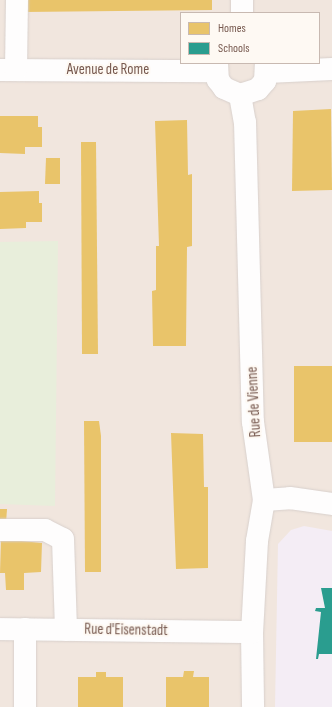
<!DOCTYPE html>
<html>
<head>
<meta charset="utf-8">
<style>
	body { margin:0 }
	#map { position:relative; width:332px; height:707px; overflow:hidden; background:#f8f4f0; font-family:"Sofia Sans Condensed",sans-serif }
	div>[style] { position:absolute }
	.residential>* { inset:0; background:#f1e6de }
	.education>* { inset:0; background:#f4edf5 }
	.green>* { inset:0; background:#e8eedb }
	.homes>* { inset:0; background:#e9c46a }
	.schools>* { inset:0; background:#2a9d8f }
	.roads { filter:drop-shadow(0 0 1px #d8d0cc) drop-shadow(0 0 1px #d8d0cc) }
	.minor>* { height:22px; margin:-11px; padding:0 11px; transform-origin:11px; border-radius:11px; background:#fefdfd }
	span { translate:-50% -50%; white-space:nowrap; text-align:center; line-height:1.15; -webkit-text-stroke:4px #fef9f3; paint-order:stroke }
	.street-label { font-size:15px; color:#77594f }
	.legend { position:absolute; left:180px; top:12px; width:140px; height:52px; box-sizing:border-box; background:#fef9f3; border:1px solid #c8b9b1; margin:0; padding:5px 7px; list-style:none; font-size:12px; color:#77594f }
	.legend li { display:flex; align-items:center; gap:8px; height:20px }
	.legend b { width:20px; border:1px solid #c8b9b1 }
</style>
</head>
<body>
<div id="map">
	<div class="residential">
		<div style="clip-path:polygon(evenodd,0 0,332px 0,332px 707px,0 707px,0 0,181px 13px,319px 13px,319px 63px,181px 63px,181px 13px)"></div>
	</div>
	<div class="education">
		<div style="clip-path:polygon(304px 526px,332px 531px,332px 707px,275px 707px,278px 544px,291px 530px)"></div>
	</div>
	<div class="green">
		<div style="clip-path:polygon(58px 241px,55px 506px,0 504px,0 242px)"></div>
	</div>
	<div class="homes">
		<div style="clip-path:polygon(24px 0,212px 0,212px 10px,24px 12px)"></div>
		<div style="clip-path:polygon(331px 109px,332px 190px,292px 191px,293px 111px)"></div>
		<div style="clip-path:polygon(0 116px,38px 116px,38px 127px,42px 127px,42px 147px,25px 147px,25px 154px,0 153px)"></div>
		<div style="clip-path:polygon(187px 120px,188px 175px,192px 174px,192px 246px,187px 247px,186px 346px,153px 346px,152px 291px,156px 290px,156px 246px,159px 246px,155px 121px)"></div>
		<div style="clip-path:polygon(81px 142px,96px 142px,98px 354px,82px 354px)"></div>
		<div style="clip-path:polygon(46px 158px,60px 158px,60px 184px,45px 184px)"></div>
		<div style="clip-path:polygon(39px 191px,39px 203px,42px 203px,42px 222px,26px 222px,26px 228px,0 229px,0 192px)"></div>
		<div style="clip-path:polygon(294px 366px,332px 366px,332px 442px,294px 442px)"></div>
		<div style="clip-path:polygon(84px 421px,99px 421px,101px 436px,101px 572px,85px 572px)"></div>
		<div style="clip-path:polygon(171px 433px,203px 434px,204px 487px,208px 487px,208px 568px,176px 569px)"></div>
		<div style="clip-path:polygon(0 509px,7px 509px,6px 523px,0 523px)"></div>
		<div style="clip-path:polygon(1px 539px,42px 543px,41px 572px,24px 573px,24px 590px,6px 590px,5px 573px,0 573px)"></div>
		<div style="clip-path:polygon(184px 671px,194px 671px,193px 677px,209px 677px,209px 707px,166px 707px,166px 677px,183px 677px)"></div>
		<div style="clip-path:polygon(96px 672px,106px 672px,106px 677px,123px 677px,123px 707px,78px 707px,78px 677px,96px 677px)"></div>
	</div>
	<div class="schools">
		<div style="clip-path:polygon(321px 588px,332px 588px,332px 654px,319px 654px,318px 659px,316px 659px,321px 612px,315px 611px,316px 608px,325px 608px)"></div>
	</div>
	<div class="roads">
		<div class="minor">
			<div style="left:242px;top:13px;width:13px;rotate:-90deg"></div>
			<div style="left:217px;top:63px;width:17px;rotate:87deg"></div>
			<div style="left:218px;top:80px;width:10px;rotate:53deg"></div>
			<div style="left:224px;top:88px;width:17px;rotate:24deg"></div>
			<div style="left:240px;top:95px;width:19px;rotate:-18deg"></div>
			<div style="left:258px;top:89px;width:11px;rotate:-49deg"></div>
			<div style="left:265px;top:81px;width:18px;rotate:-87deg"></div>
			<div style="left:0;top:70px;width:216px;rotate:0.3deg"></div>
			<div style="left:16px;top:70px;width:70px;rotate:-89.2deg"></div>
			<div style="left:267px;top:72px;width:65px;rotate:-2.6deg"></div>
			<div style="left:240px;top:95px;width:27px;rotate:80deg"></div>
			<div style="left:245px;top:122px;width:300px;rotate:88.5deg"></div>
			<div style="left:253px;top:422px;width:79px;rotate:82deg"></div>
			<div style="left:264px;top:500px;width:42px;rotate:99.7deg"></div>
			<div style="left:257px;top:541px;width:91px;rotate:93.1deg"></div>
			<div style="left:252px;top:632px;width:75px;rotate:89.2deg"></div>
			<div style="left:264px;top:500px;width:26px;rotate:-4deg"></div>
			<div style="left:290px;top:498px;width:42px;rotate:8.1deg"></div>
			<div style="left:0;top:530px;width:45px"></div>
			<div style="left:45px;top:530px;width:20px;rotate:27deg"></div>
			<div style="left:63px;top:539px;width:91px;rotate:88.1deg"></div>
			<div style="left:0;top:629px;width:252px;rotate:0.7deg"></div>
			<div style="left:25px;top:629px;width:78px;rotate:90deg"></div>
		</div>
	</div>
	<div class="street-label">
		<span style="left:108px;top:70px">Avenue de Rome</span>
		<span style="left:254px;top:402px;rotate:-93deg">Rue de Vienne</span>
		<span style="left:126px;top:630px;rotate:1deg">Rue d'Eisenstadt</span>
	</div>
	<ul class="legend">
	<li><b style="height:11px;background:#e9c46a"></b>Homes</li>
	<li><b style="height:11px;background:#2a9d8f"></b>Schools</li>
	</ul>
</div>
</body>
</html>
